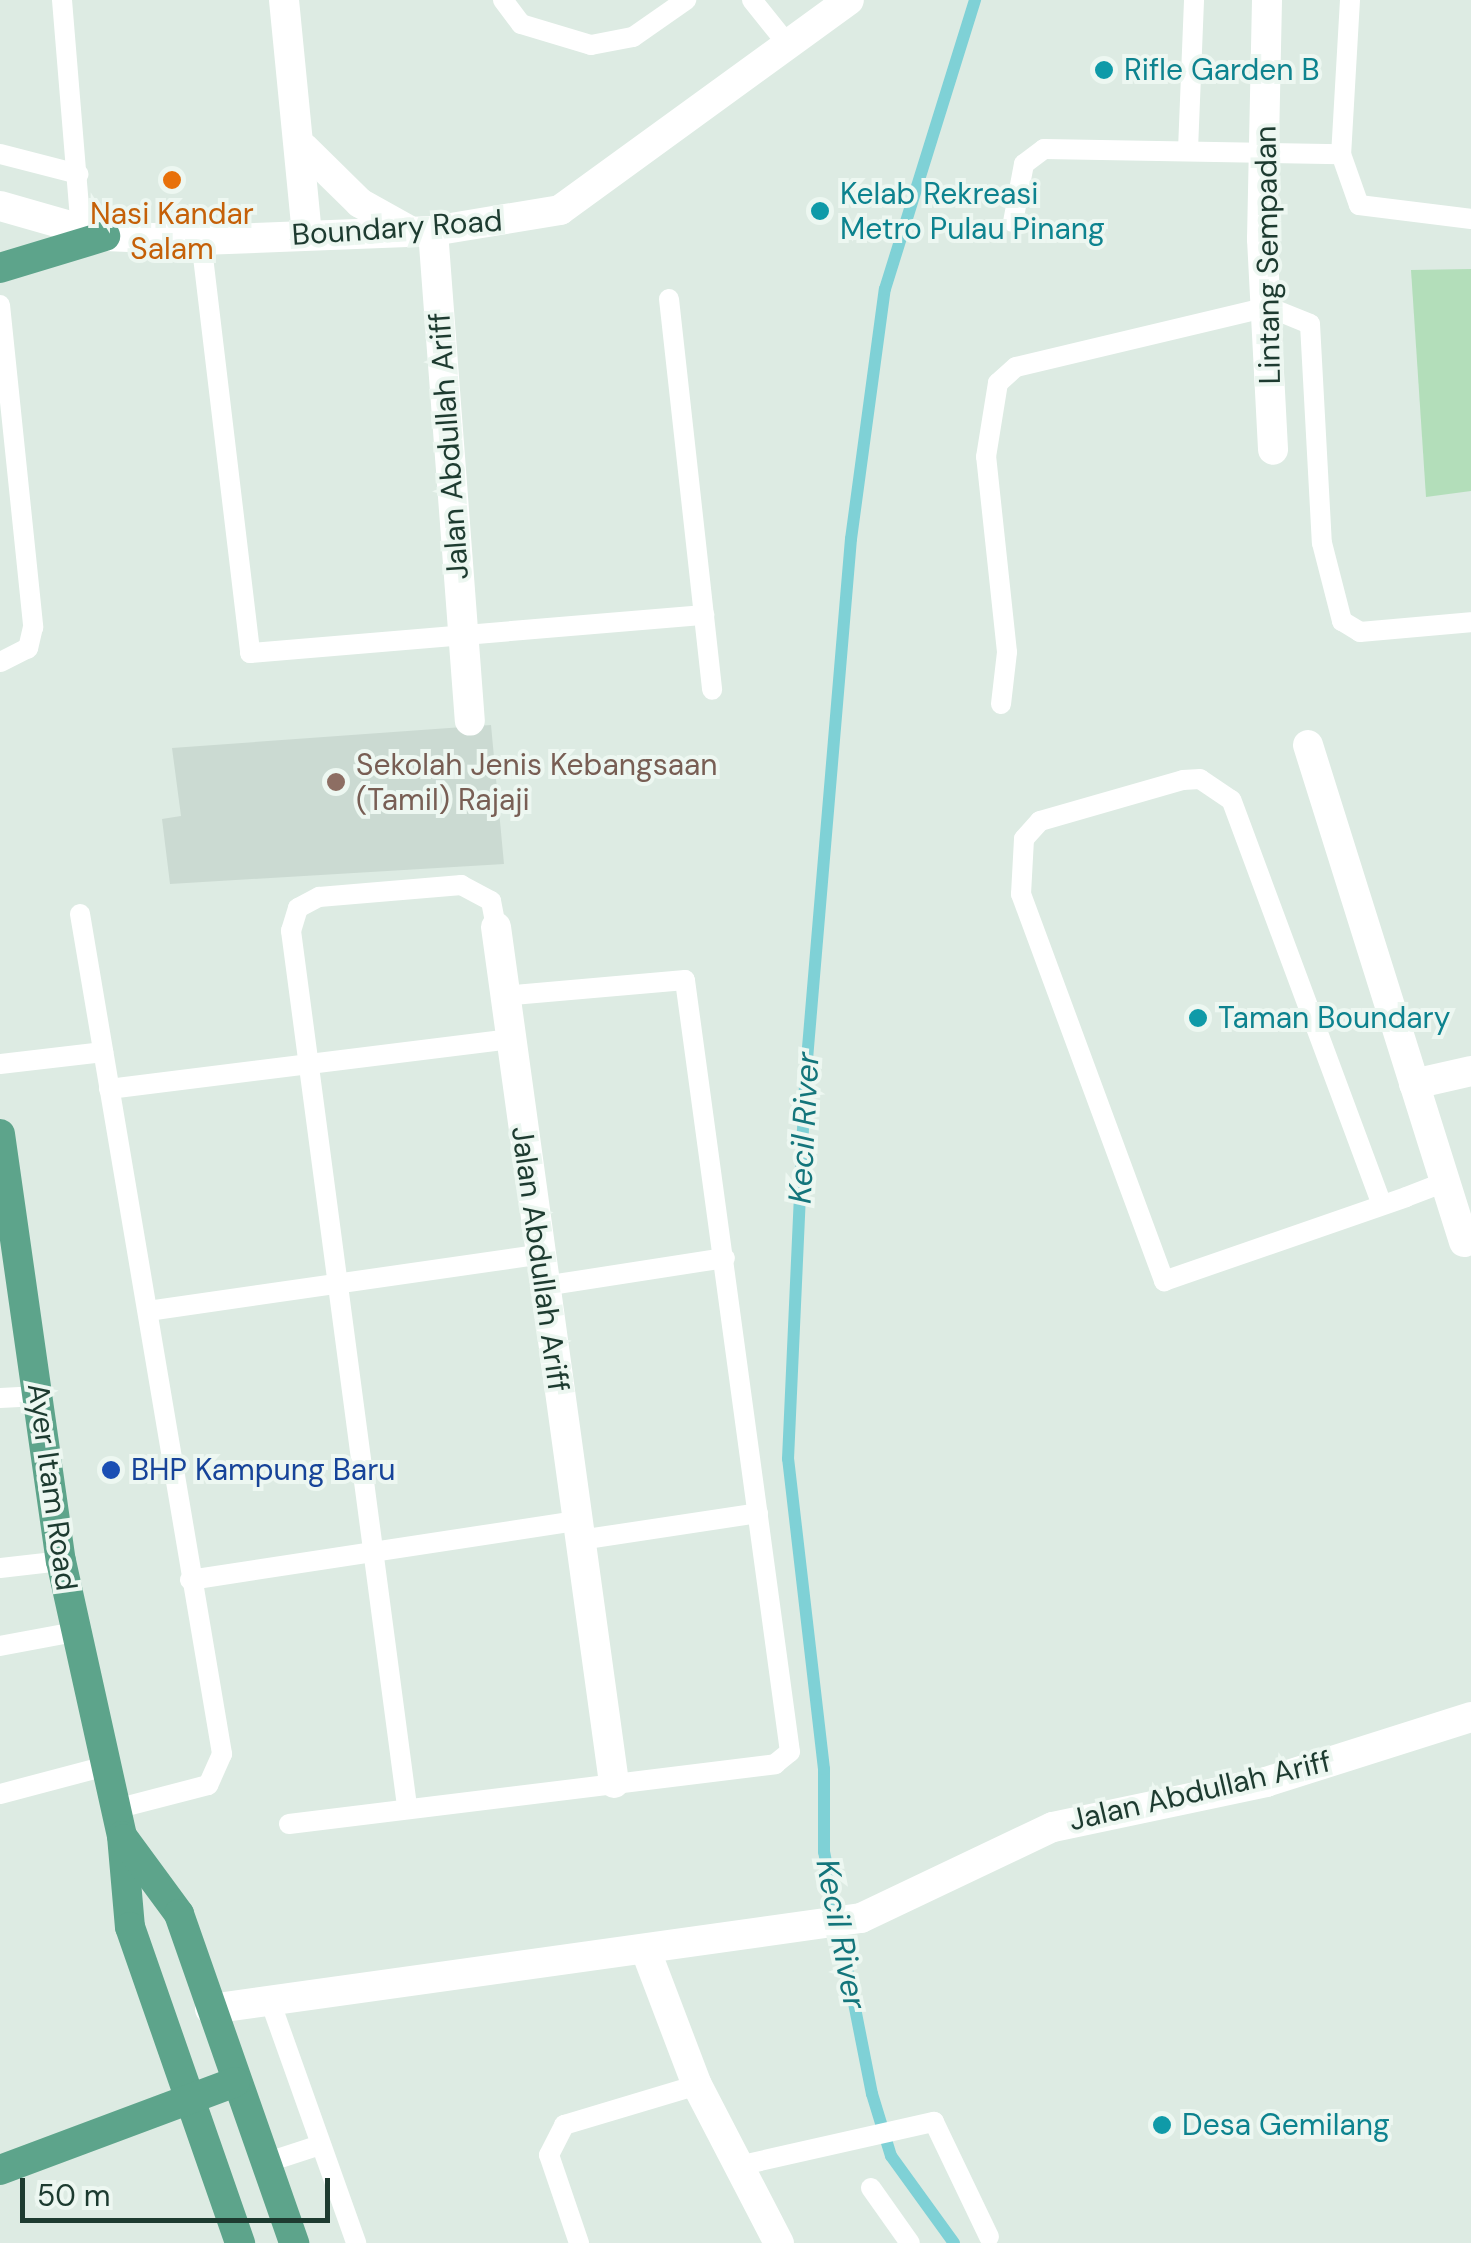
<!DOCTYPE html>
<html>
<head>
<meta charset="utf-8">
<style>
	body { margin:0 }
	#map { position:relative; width:1471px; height:2243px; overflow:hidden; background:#ddebe3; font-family:"DM Sans",sans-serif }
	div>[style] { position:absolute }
	.built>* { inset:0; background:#cbdad2 }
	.green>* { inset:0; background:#b3deba }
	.stream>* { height:12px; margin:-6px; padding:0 6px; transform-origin:6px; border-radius:6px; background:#7fd1d6 }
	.lane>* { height:20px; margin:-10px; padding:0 10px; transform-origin:10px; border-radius:10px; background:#fff }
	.street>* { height:30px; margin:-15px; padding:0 15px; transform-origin:15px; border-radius:15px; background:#fff }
	.secondary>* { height:30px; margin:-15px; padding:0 15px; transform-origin:15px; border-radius:15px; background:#fff }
	.primary>* { height:30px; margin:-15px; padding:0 15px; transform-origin:15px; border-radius:15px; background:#5da48b }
	.dots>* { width:28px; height:28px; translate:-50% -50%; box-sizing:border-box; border:5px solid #edf7f1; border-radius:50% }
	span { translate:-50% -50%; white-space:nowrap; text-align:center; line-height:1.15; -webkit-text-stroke:8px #edf7f1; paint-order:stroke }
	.culture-label { font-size:30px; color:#0d838f }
	.left { translate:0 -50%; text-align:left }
	.food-label { font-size:30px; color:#c56008 }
	.street-label { font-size:30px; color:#1d3b30 }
	.education-label { font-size:30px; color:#785e54 }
	.transit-label { font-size:30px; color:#164399 }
	.water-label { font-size:32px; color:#13757b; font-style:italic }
	.scale { position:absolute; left:20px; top:2178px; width:310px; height:45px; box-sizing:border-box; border:5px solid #1d3b30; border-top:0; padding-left:12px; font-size:30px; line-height:35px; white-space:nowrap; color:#1d3b30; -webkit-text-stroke:8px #edf7f1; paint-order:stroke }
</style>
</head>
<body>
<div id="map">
	<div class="built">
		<div style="clip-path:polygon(491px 725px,504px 864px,170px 884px,162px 819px,181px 816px,172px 748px)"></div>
	</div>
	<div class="green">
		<div style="clip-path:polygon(1471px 269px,1471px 491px,1426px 497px,1411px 270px)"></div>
	</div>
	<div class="stream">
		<div style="left:954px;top:2243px;width:107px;rotate:-125.9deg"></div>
		<div style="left:891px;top:2156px;width:65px;rotate:-107deg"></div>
		<div style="left:872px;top:2094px;width:247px;rotate:-101.2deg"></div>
		<div style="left:824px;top:1852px;width:83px;rotate:-90deg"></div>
		<div style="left:824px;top:1769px;width:312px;rotate:-96.6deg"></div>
		<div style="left:788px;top:1459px;width:376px;rotate:-87.4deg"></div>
		<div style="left:805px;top:1083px;width:546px;rotate:-85.17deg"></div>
		<div style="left:851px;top:539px;width:252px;rotate:-82.3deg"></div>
		<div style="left:885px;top:289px;width:303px;rotate:-72.7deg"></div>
	</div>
	<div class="lane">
		<div style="left:62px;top:0;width:231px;rotate:85.3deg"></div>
		<div style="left:503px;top:0;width:30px;rotate:53deg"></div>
		<div style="left:521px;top:24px;width:73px;rotate:16.7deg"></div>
		<div style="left:591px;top:45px;width:43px;rotate:-10.8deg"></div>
		<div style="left:633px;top:37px;width:65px;rotate:-34.9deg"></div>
		<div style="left:752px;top:0;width:59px;rotate:51.2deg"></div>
		<div style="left:1350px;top:0;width:154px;rotate:93.3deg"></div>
		<div style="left:1341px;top:154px;width:54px;rotate:70.6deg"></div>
		<div style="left:1359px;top:205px;width:113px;rotate:7.1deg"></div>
		<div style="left:1188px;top:150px;width:150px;rotate:-87.7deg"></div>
		<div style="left:0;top:154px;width:81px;rotate:14.4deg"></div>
		<div style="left:1013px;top:222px;width:59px;rotate:-79.3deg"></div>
		<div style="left:1024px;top:164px;width:25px;rotate:-37deg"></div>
		<div style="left:1044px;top:149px;width:297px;rotate:1deg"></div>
		<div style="left:201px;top:240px;width:416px;rotate:83.2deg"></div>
		<div style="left:250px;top:653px;width:456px;rotate:-4.8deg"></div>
		<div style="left:669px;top:299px;width:393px;rotate:83.7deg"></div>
		<div style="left:0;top:305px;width:324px;rotate:84.1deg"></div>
		<div style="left:33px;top:627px;width:22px;rotate:103deg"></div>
		<div style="left:28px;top:648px;width:31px;rotate:153deg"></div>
		<div style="left:1001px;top:704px;width:52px;rotate:-83.4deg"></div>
		<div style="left:1007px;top:652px;width:196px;rotate:-96.1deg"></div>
		<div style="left:986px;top:457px;width:75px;rotate:-80.8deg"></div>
		<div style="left:998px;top:383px;width:24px;rotate:-42deg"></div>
		<div style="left:1016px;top:367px;width:259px;rotate:-13.4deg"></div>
		<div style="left:1268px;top:307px;width:45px;rotate:22deg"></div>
		<div style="left:1310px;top:324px;width:219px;rotate:86.9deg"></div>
		<div style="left:1322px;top:543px;width:81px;rotate:75.6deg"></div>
		<div style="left:1342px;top:621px;width:21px;rotate:31deg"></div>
		<div style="left:1360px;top:632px;width:111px;rotate:-5.1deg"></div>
		<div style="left:80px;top:914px;width:852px;rotate:80.4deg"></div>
		<div style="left:222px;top:1754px;width:34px;rotate:114deg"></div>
		<div style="left:208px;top:1785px;width:95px;rotate:165.4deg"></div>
		<div style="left:0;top:1064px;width:104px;rotate:-6.6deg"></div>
		<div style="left:109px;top:1089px;width:403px;rotate:-7.1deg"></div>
		<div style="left:1382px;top:1205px;width:432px;rotate:-110.4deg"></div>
		<div style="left:1231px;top:800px;width:37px;rotate:-146deg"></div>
		<div style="left:1200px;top:779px;width:17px;rotate:177deg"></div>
		<div style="left:1183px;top:780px;width:149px;rotate:164deg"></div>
		<div style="left:1040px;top:821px;width:24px;rotate:132deg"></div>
		<div style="left:1024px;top:839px;width:55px;rotate:93.1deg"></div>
		<div style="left:1021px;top:894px;width:413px;rotate:69.7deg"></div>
		<div style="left:1164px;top:1281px;width:256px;rotate:-19.1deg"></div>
		<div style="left:1406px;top:1197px;width:42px;rotate:-21deg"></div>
		<div style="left:544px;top:1286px;width:183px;rotate:-8.8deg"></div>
		<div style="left:148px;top:1311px;width:395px;rotate:-8.2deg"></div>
		<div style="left:0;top:1398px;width:39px;rotate:-3deg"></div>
		<div style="left:580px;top:1540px;width:180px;rotate:-8.6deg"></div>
		<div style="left:0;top:1568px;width:61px;rotate:-6.5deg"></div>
		<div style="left:190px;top:1580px;width:391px;rotate:-8.7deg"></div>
		<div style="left:0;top:1646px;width:76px;rotate:-10.6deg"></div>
		<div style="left:0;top:1794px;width:110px;rotate:-14.8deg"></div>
		<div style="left:407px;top:1806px;width:883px;rotate:-97.55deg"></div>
		<div style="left:291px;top:931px;width:24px;rotate:-73deg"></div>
		<div style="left:298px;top:908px;width:24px;rotate:-28deg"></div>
		<div style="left:319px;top:897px;width:143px;rotate:-4.8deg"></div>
		<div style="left:461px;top:885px;width:34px;rotate:28deg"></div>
		<div style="left:491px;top:901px;width:26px;rotate:79deg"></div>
		<div style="left:289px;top:1824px;width:490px;rotate:-7deg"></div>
		<div style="left:775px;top:1764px;width:19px;rotate:-39deg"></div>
		<div style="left:790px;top:1752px;width:779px;rotate:-97.75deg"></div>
		<div style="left:685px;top:980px;width:183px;rotate:175deg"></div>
		<div style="left:269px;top:1998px;width:260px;rotate:70.4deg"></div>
		<div style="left:265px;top:2163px;width:58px;rotate:-18.1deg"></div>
		<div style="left:738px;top:2166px;width:201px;rotate:-12.7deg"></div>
		<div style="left:934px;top:2122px;width:127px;rotate:64.4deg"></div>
		<div style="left:871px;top:2188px;width:67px;rotate:54.7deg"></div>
		<div style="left:579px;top:2243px;width:93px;rotate:-108.8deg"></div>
		<div style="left:549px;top:2155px;width:34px;rotate:-63deg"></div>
		<div style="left:564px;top:2125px;width:139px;rotate:-16.7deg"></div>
	</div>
	<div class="street">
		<div style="left:284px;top:0;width:236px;rotate:84.4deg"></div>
		<div style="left:1267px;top:0;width:239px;rotate:91.2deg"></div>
		<div style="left:1262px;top:239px;width:211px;rotate:87deg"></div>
		<div style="left:304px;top:148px;width:78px;rotate:44.5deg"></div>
		<div style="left:360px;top:203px;width:57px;rotate:29.2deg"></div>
		<div style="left:433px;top:231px;width:491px;rotate:85.7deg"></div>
		<div style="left:1308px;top:745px;width:521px;rotate:72.57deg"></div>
		<div style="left:496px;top:927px;width:864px;rotate:82.15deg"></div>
		<div style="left:1414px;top:1084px;width:58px;rotate:-12.8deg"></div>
		<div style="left:646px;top:1951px;width:143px;rotate:69.2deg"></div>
		<div style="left:697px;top:2085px;width:178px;rotate:62.6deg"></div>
		<div style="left:210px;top:2009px;width:657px;rotate:-7.96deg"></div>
		<div style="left:861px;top:1918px;width:212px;rotate:-25.4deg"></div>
		<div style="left:1053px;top:1827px;width:218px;rotate:-11.9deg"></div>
		<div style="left:1266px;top:1782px;width:215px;rotate:-17.6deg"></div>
	</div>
	<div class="secondary">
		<div style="left:0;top:206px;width:109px;rotate:15.9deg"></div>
		<div style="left:105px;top:236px;width:96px;rotate:2.4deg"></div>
		<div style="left:201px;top:240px;width:232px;rotate:-2.2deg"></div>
		<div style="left:433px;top:231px;width:129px;rotate:-9.4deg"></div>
		<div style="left:560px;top:210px;width:357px;rotate:-36deg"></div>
	</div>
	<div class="primary">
		<div style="left:0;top:268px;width:110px;rotate:-16.9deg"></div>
		<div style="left:0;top:1134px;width:431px;rotate:81.9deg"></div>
		<div style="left:61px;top:1561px;width:282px;rotate:77.5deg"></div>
		<div style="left:122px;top:1836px;width:91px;rotate:85deg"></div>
		<div style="left:130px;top:1927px;width:335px;rotate:70.8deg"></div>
		<div style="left:124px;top:1839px;width:93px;rotate:53.7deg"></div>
		<div style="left:179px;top:1914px;width:349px;rotate:70.7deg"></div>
		<div style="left:0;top:2170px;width:251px;rotate:-20.5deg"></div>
	</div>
	<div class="dots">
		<div style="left:1104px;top:70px;background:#0f9aa8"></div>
		<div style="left:172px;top:180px;background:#e8710a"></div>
		<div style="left:820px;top:211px;background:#0f9aa8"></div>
		<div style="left:336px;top:782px;background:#8d6e63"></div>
		<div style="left:1198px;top:1018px;background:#0f9aa8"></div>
		<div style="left:111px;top:1470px;background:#1a4fb4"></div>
		<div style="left:1162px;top:2125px;background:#0f9aa8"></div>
	</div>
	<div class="culture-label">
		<span class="left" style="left:1124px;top:70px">Rifle Garden B</span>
		<span class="left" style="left:840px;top:211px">Kelab Rekreasi<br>Metro Pulau Pinang</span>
		<span class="left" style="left:1218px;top:1018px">Taman Boundary</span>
		<span class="left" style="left:1182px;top:2125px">Desa Gemilang</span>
	</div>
	<div class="food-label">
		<span style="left:172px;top:231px">Nasi Kandar<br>Salam</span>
	</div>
	<div class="street-label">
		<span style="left:397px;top:228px;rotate:-4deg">Boundary Road</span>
		<span style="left:1268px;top:255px;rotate:-91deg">Lintang Sempadan</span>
		<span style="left:449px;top:446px;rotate:-94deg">Jalan Abdullah Ariff</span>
		<span style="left:540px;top:1259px;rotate:82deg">Jalan Abdullah Ariff</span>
		<span style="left:52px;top:1487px;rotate:82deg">Ayer Itam Road</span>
		<span style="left:1200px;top:1791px;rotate:-13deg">Jalan Abdullah Ariff</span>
	</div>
	<div class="education-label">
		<span class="left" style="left:356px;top:782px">Sekolah Jenis Kebangsaan<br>(Tamil) Rajaji</span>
	</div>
	<div class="transit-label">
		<span class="left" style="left:131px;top:1470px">BHP Kampung Baru</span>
	</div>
	<div class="water-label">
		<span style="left:804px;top:1128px;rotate:-87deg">Kecil River</span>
		<span style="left:841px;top:1934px;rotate:79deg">Kecil River</span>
	</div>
	<div class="scale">50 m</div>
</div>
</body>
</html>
